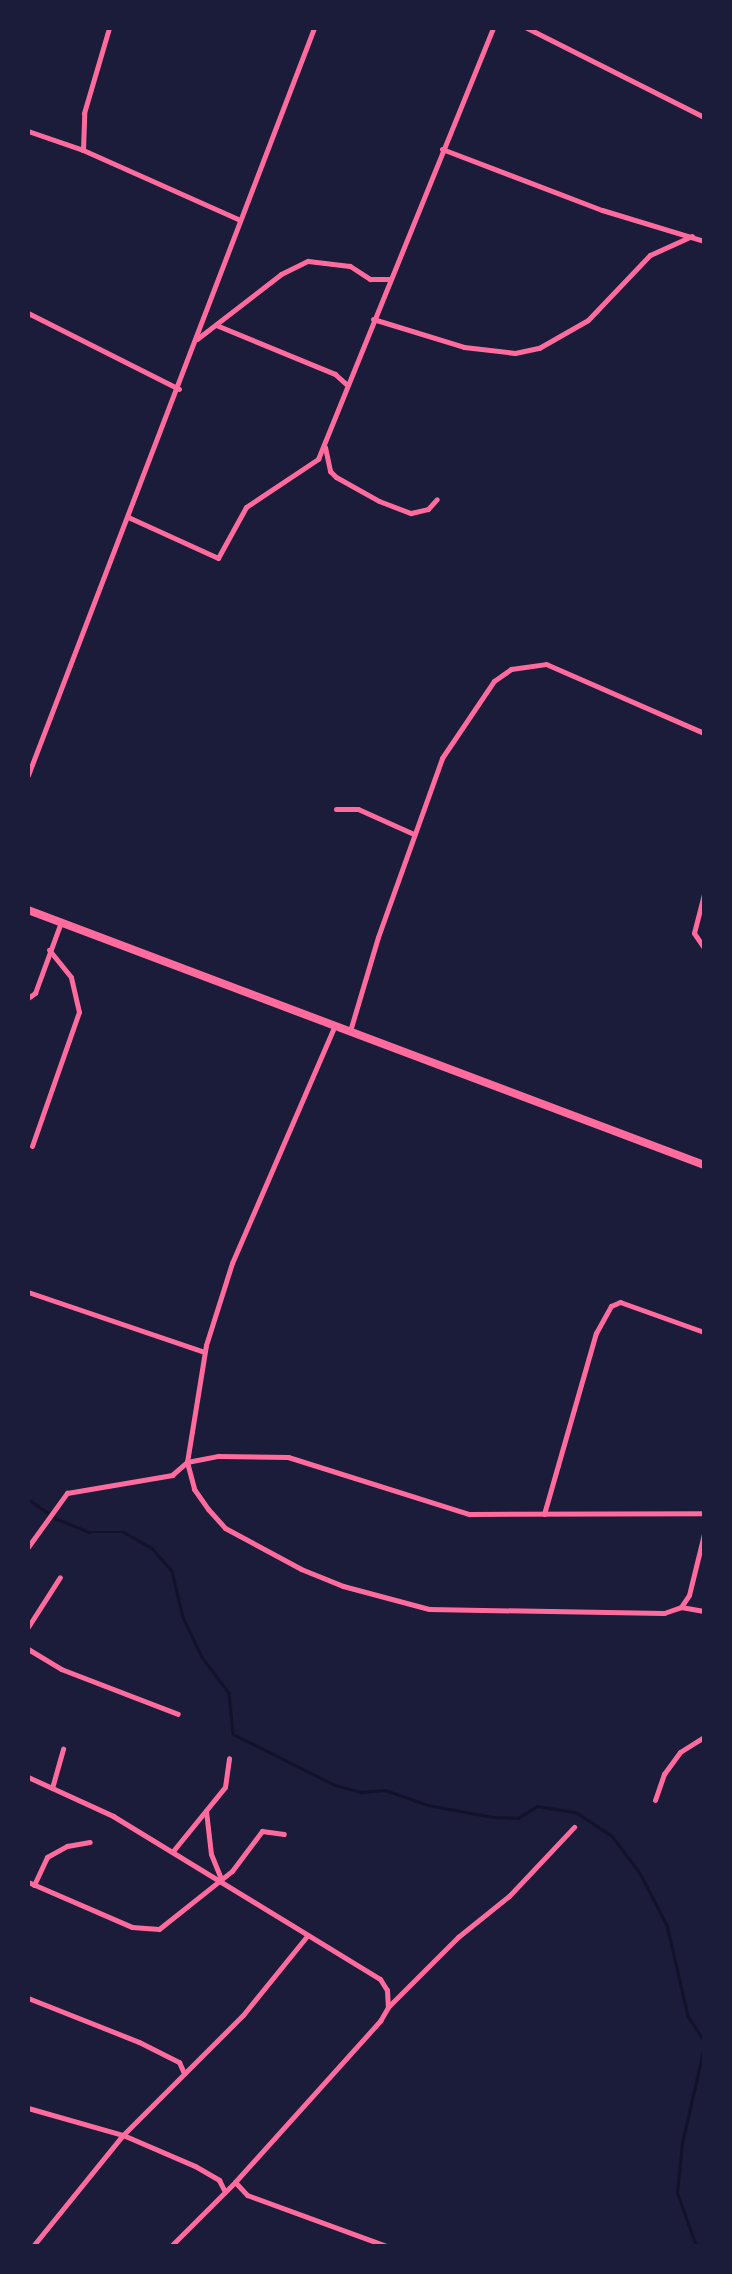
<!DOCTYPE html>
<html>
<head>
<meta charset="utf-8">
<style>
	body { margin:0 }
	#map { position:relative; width:732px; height:2274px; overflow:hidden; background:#1b1b3a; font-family:"Varela Round",sans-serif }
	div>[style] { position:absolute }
	.stream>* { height:2.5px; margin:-1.25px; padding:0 1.25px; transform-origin:1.25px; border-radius:1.25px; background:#12122b }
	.minor>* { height:5px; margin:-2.5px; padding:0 2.5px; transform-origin:2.5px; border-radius:2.5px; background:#ff6b9d }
	.secondary>* { height:8px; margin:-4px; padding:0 4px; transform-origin:4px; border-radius:4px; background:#ff6b9d }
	span { translate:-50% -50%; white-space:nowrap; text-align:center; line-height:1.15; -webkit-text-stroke:5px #1b1b3a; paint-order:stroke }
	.frame { position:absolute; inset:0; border:30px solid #1b1b3a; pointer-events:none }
</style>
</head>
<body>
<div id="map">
	<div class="stream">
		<div style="left:28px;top:1499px;width:35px;rotate:35deg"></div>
		<div style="left:57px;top:1519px;width:35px;rotate:22deg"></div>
		<div style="left:90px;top:1532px;width:34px"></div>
		<div style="left:124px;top:1532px;width:32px;rotate:30deg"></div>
		<div style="left:152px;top:1548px;width:30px;rotate:49deg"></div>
		<div style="left:172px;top:1571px;width:47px;rotate:76.6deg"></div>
		<div style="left:183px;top:1617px;width:44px;rotate:64.6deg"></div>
		<div style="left:202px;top:1657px;width:45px;rotate:53.1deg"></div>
		<div style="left:229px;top:1693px;width:41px;rotate:84.4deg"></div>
		<div style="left:233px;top:1734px;width:114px;rotate:26.6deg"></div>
		<div style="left:335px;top:1785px;width:28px;rotate:15deg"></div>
		<div style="left:362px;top:1792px;width:23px;rotate:-5deg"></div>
		<div style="left:385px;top:1790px;width:46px;rotate:19.2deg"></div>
		<div style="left:428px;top:1805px;width:66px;rotate:10.5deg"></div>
		<div style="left:493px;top:1817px;width:25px;rotate:2deg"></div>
		<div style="left:518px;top:1818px;width:22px;rotate:-32deg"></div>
		<div style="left:537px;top:1806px;width:39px;rotate:9deg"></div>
		<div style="left:576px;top:1812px;width:43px;rotate:33.7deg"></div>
		<div style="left:612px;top:1836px;width:46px;rotate:52.9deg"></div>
		<div style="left:640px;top:1873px;width:59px;rotate:62.6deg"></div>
		<div style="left:667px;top:1925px;width:93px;rotate:77deg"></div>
		<div style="left:688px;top:2016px;width:30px;rotate:57deg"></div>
		<div style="left:696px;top:2246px;width:56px;rotate:-109.7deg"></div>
		<div style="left:677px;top:2193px;width:50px;rotate:-84.3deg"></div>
		<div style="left:682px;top:2143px;width:98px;rotate:-77.1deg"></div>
	</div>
	<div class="minor">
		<div style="left:527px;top:28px;width:198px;rotate:26.7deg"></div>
		<div style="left:28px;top:131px;width:58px;rotate:19.1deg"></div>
		<div style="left:83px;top:150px;width:172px;rotate:24deg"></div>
		<div style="left:442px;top:149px;width:171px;rotate:20.9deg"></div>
		<div style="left:602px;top:210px;width:107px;rotate:16.9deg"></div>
		<div style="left:83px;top:150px;width:37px;rotate:-88deg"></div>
		<div style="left:84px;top:113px;width:89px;rotate:-73.6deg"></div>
		<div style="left:28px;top:313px;width:169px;rotate:26.7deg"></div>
		<div style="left:373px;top:319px;width:95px;rotate:17.1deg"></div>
		<div style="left:464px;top:347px;width:51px;rotate:6.7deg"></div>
		<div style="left:515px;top:353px;width:25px;rotate:-12deg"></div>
		<div style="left:539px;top:348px;width:56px;rotate:-29.7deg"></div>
		<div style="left:588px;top:320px;width:90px;rotate:-46.4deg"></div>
		<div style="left:650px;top:255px;width:46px;rotate:-24.3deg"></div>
		<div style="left:216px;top:325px;width:129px;rotate:22.4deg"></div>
		<div style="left:335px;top:374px;width:15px;rotate:42deg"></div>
		<div style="left:197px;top:339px;width:106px;rotate:-37.7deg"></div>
		<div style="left:281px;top:274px;width:30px;rotate:-26deg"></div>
		<div style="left:308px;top:261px;width:42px;rotate:6.8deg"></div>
		<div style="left:350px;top:266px;width:24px;rotate:33deg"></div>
		<div style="left:370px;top:279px;width:19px"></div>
		<div style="left:325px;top:447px;width:25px;rotate:78deg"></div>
		<div style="left:330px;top:471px;width:8px;rotate:45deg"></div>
		<div style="left:336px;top:477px;width:49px;rotate:29.2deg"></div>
		<div style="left:379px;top:501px;width:34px;rotate:21deg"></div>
		<div style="left:411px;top:513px;width:17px;rotate:-13deg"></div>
		<div style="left:428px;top:509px;width:13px;rotate:-48deg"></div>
		<div style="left:128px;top:517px;width:99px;rotate:24.5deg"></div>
		<div style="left:218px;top:558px;width:58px;rotate:-61.2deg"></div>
		<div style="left:246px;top:507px;width:87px;rotate:-33.7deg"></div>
		<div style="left:318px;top:459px;width:465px;rotate:-67.9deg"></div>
		<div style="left:28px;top:775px;width:800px;rotate:-69.05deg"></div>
		<div style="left:336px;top:809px;width:22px"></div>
		<div style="left:358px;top:809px;width:61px;rotate:24.1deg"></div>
		<div style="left:704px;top:894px;width:40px;rotate:104.4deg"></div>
		<div style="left:694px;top:933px;width:18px;rotate:56deg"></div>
		<div style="left:28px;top:998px;width:9px;rotate:-36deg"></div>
		<div style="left:35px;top:993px;width:76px;rotate:-69.9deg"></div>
		<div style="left:335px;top:1025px;width:259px;rotate:113.4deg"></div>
		<div style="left:232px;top:1263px;width:86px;rotate:107.6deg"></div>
		<div style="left:206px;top:1345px;width:119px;rotate:99.2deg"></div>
		<div style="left:187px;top:1462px;width:28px;rotate:75deg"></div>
		<div style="left:194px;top:1489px;width:24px;rotate:55deg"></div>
		<div style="left:208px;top:1509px;width:25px;rotate:48deg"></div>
		<div style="left:225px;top:1528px;width:86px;rotate:28.3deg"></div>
		<div style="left:301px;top:1569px;width:45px;rotate:22deg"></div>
		<div style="left:343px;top:1586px;width:89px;rotate:15deg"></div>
		<div style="left:429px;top:1609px;width:235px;rotate:1deg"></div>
		<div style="left:664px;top:1613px;width:18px;rotate:-19deg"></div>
		<div style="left:681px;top:1607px;width:14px;rotate:-56deg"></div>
		<div style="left:689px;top:1595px;width:63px;rotate:-76.2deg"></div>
		<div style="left:350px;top:1031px;width:98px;rotate:-73.4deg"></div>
		<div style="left:378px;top:937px;width:190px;rotate:-70.3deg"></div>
		<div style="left:442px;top:758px;width:93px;rotate:-56deg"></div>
		<div style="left:494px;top:681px;width:21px;rotate:-35deg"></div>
		<div style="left:511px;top:669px;width:35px;rotate:-8deg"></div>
		<div style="left:546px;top:664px;width:172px;rotate:23.6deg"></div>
		<div style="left:32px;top:1146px;width:142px;rotate:-70.7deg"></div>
		<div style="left:79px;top:1012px;width:36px;rotate:-103deg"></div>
		<div style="left:71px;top:977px;width:35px;rotate:-129deg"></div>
		<div style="left:28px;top:1292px;width:186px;rotate:18.8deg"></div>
		<div style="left:544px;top:1514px;width:188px;rotate:-74deg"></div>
		<div style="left:596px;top:1333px;width:31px;rotate:-61deg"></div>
		<div style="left:611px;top:1306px;width:10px;rotate:-24deg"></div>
		<div style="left:620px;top:1302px;width:89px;rotate:19.7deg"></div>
		<div style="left:28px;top:1547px;width:67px;rotate:-54.2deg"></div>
		<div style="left:67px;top:1493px;width:107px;rotate:-9.7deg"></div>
		<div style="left:172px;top:1475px;width:20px;rotate:-41deg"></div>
		<div style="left:187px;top:1462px;width:32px;rotate:-11deg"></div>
		<div style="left:218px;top:1456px;width:70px;rotate:0.8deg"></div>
		<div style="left:288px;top:1457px;width:190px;rotate:17.5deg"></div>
		<div style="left:469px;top:1514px;width:235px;rotate:-0.2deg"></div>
		<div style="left:681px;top:1607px;width:23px;rotate:10deg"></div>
		<div style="left:28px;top:1627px;width:59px;rotate:-57.4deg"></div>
		<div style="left:28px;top:1649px;width:39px;rotate:31deg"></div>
		<div style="left:61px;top:1669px;width:125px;rotate:21deg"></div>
		<div style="left:28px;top:1777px;width:94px;rotate:24.6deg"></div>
		<div style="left:113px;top:1816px;width:313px;rotate:31.4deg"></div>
		<div style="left:380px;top:1979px;width:13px;rotate:58deg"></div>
		<div style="left:387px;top:1990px;width:17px;rotate:87deg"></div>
		<div style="left:52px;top:1788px;width:41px;rotate:-74.2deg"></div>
		<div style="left:655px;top:1800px;width:28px;rotate:-71deg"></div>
		<div style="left:664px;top:1774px;width:27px;rotate:-54deg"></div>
		<div style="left:680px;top:1752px;width:28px;rotate:-32deg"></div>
		<div style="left:206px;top:1811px;width:43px;rotate:83.4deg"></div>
		<div style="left:211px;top:1854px;width:27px;rotate:68deg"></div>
		<div style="left:173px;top:1851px;width:82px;rotate:-50.9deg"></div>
		<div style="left:225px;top:1787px;width:29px;rotate:-82deg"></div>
		<div style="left:28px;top:1882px;width:113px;rotate:23.4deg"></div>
		<div style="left:132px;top:1927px;width:27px;rotate:4deg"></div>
		<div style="left:159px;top:1929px;width:93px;rotate:-38.5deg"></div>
		<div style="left:232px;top:1871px;width:50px;rotate:-53.1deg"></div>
		<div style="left:262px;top:1831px;width:22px;rotate:8deg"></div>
		<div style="left:34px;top:1885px;width:31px;rotate:-65deg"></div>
		<div style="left:47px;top:1857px;width:23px;rotate:-29deg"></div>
		<div style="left:67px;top:1846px;width:23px;rotate:-10deg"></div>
		<div style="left:28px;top:1998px;width:119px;rotate:21.6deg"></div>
		<div style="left:139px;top:2042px;width:45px;rotate:26.6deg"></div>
		<div style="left:179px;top:2062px;width:10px;rotate:66deg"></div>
		<div style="left:28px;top:2108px;width:99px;rotate:15.9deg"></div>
		<div style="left:123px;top:2135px;width:78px;rotate:23.3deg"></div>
		<div style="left:195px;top:2166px;width:28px;rotate:30deg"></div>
		<div style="left:219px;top:2180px;width:13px;rotate:63deg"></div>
		<div style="left:235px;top:2182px;width:18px;rotate:47deg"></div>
		<div style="left:247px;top:2195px;width:148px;rotate:20.1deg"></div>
		<div style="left:33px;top:2246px;width:143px;rotate:-51deg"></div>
		<div style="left:123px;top:2135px;width:170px;rotate:-45deg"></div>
		<div style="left:243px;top:2015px;width:102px;rotate:-51deg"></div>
		<div style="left:171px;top:2246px;width:91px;rotate:-45deg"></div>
		<div style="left:235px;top:2182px;width:217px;rotate:-48deg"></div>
		<div style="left:380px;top:2021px;width:16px;rotate:-60deg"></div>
		<div style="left:388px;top:2007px;width:99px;rotate:-45deg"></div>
		<div style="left:458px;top:1937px;width:65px;rotate:-38.8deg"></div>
		<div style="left:509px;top:1896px;width:95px;rotate:-46.7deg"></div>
	</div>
	<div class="secondary">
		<div style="left:28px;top:910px;width:722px;rotate:20.67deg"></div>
	</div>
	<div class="frame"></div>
</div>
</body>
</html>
